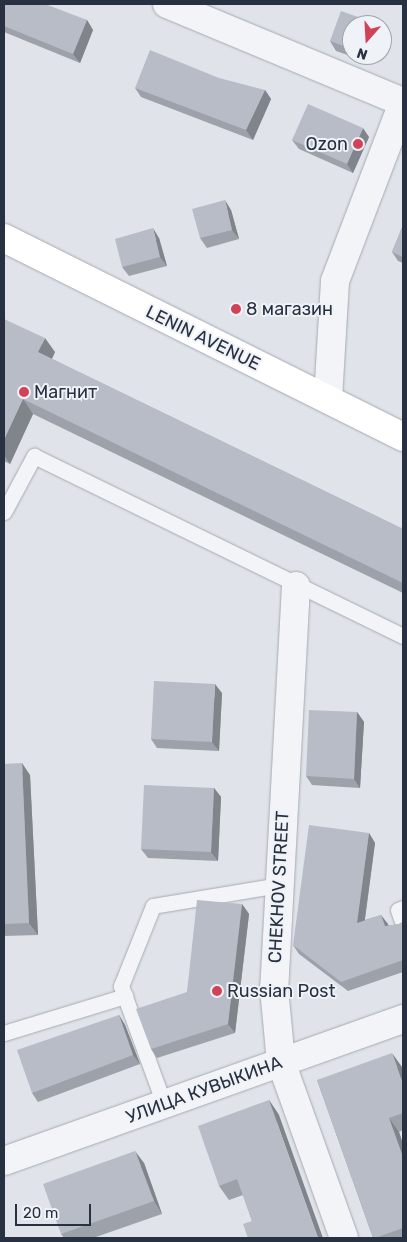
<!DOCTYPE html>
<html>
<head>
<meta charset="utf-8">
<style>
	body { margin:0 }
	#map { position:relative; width:407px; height:1242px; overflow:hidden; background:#e0e3e9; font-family:Rubik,sans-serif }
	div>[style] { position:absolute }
	.roads { filter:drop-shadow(0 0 1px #a5aab3) drop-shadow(0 0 1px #a5aab3) }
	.service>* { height:15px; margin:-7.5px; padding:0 7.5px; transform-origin:7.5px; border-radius:7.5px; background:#f3f4f7 }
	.minor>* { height:28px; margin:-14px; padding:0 14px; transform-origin:14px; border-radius:14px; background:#f3f4f7 }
	.tertiary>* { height:28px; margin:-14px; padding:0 14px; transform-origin:14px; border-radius:14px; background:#f3f4f7 }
	.primary>* { height:28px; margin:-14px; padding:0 14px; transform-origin:14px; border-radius:14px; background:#fff }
	.wall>* { inset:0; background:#9da2aa }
	.shaded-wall>* { inset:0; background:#80848b }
	.building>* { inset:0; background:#b7bcc6 }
	.dots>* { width:14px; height:14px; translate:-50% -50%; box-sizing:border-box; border:2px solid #eff2f7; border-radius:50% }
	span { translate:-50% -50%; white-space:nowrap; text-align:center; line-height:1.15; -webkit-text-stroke:4px #eff2f7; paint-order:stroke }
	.poi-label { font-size:18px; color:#283141 }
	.right { translate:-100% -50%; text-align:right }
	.left { translate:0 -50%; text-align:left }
	.street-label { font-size:18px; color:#283141 }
	.frame { position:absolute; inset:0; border:5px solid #283141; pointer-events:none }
	.north { position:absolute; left:342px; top:15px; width:50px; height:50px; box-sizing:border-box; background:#eff2f7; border:1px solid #9fa5ae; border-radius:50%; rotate:199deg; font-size:14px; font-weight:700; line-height:20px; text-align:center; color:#283141 }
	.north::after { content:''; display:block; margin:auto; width:18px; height:22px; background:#d24155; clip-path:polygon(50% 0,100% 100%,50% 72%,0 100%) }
	.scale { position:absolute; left:15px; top:1204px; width:76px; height:22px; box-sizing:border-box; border:2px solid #283141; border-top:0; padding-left:6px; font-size:15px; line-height:18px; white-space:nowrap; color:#283141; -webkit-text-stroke:4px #eff2f7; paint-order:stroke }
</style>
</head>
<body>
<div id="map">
	<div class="roads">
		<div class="service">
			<div style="left:4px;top:512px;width:64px;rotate:-61.8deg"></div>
			<div style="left:34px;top:456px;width:411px;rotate:26deg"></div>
			<div style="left:403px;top:908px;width:5px;rotate:158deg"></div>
			<div style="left:398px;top:910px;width:15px;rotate:70deg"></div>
			<div style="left:4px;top:1033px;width:127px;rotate:-17deg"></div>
			<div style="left:164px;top:1104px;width:126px;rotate:-110deg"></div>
			<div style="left:121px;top:986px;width:86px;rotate:-68.2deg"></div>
			<div style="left:153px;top:906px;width:129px;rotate:-9.4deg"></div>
		</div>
		<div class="minor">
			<div style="left:167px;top:4px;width:256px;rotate:22.6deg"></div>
			<div style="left:296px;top:586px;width:403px;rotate:93.1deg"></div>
			<div style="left:274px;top:988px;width:74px;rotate:84.6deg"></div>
			<div style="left:281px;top:1062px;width:187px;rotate:70.3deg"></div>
		</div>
		<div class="tertiary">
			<div style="left:328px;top:399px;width:118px;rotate:-86.6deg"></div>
			<div style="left:335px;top:281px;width:191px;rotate:-69.1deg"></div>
			<div style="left:4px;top:1161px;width:424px;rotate:-19.6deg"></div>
		</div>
		<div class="primary">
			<div style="left:4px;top:238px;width:446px;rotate:26.5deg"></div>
		</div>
	</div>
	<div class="wall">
		<div style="clip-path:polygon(4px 4px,87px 20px,93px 30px,80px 63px,4px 32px)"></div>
		<div style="clip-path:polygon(352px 25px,352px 55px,374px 55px,371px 63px,336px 51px,330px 41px)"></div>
		<div style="clip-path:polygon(135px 88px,265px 90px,271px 99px,253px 140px,141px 97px)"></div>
		<div style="clip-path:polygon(369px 137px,353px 173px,299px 149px,292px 140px)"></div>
		<div style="clip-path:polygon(231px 210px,239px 239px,207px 248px,200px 238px)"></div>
		<div style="clip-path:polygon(403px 225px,403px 263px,398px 261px,392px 252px)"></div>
		<div style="clip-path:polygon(159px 238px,167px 266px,129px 276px,122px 267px)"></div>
		<div style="clip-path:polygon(4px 319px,55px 352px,52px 359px,403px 529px,403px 593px,33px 414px,10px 464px,4px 461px)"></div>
		<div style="clip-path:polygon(222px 693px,219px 751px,157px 748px,151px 739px)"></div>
		<div style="clip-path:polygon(357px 712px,364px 722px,360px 788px,312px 785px,306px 776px)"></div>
		<div style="clip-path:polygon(4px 764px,30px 775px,38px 935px,4px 936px)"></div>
		<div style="clip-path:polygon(214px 788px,221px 797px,218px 861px,148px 858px,141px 849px)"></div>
		<div style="clip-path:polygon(369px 833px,375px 843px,365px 920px,381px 915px,388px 926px,399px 924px,403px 922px,403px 972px,348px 991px,299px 954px,293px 945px)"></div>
		<div style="clip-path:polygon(242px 904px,249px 914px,235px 1033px,157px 1058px,151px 1049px)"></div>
		<div style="clip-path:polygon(119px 1015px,125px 1025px,140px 1064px,38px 1102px,32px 1093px)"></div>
		<div style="clip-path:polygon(402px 1067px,403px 1070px,403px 1130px,399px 1132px,403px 1144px,403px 1238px,373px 1238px,317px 1080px)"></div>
		<div style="clip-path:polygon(269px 1100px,279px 1115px,252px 1221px,243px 1195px,229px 1200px,219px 1186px)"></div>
		<div style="clip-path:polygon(144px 1163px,162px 1214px,93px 1238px,64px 1238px,61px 1234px)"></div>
	</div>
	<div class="shaded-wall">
		<div style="clip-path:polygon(87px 20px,93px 30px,80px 63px,73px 54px)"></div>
		<div style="clip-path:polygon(365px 55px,374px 55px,371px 63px)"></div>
		<div style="clip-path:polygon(265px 90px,271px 99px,253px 140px,246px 130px)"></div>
		<div style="clip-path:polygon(363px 128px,369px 137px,353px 173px,347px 164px)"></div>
		<div style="clip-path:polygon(225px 200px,231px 210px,239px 239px,232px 230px)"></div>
		<div style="clip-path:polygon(153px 228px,159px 238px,167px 266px,160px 257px)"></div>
		<div style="clip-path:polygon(45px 338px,55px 352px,48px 367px,38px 352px)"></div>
		<div style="clip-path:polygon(23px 399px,33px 414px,10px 464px,4px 455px,4px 440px)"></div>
		<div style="clip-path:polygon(215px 684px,222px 693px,219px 751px,212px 742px)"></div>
		<div style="clip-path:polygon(357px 712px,364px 722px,360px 788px,354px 779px)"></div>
		<div style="clip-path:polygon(22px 763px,30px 775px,38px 935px,29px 923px)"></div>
		<div style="clip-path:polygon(214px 788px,221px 797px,218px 861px,211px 852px)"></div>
		<div style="clip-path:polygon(369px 833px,375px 843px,363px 932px,357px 923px)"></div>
		<div style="clip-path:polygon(242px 904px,249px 914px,235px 1033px,228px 1024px)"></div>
		<div style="clip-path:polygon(381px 915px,388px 924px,392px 935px,385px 926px)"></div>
		<div style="clip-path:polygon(119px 1015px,125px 1025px,140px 1064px,133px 1055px)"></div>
		<div style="clip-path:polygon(392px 1053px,402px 1067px,403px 1070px,403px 1084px)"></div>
		<div style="clip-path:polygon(269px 1100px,279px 1115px,323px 1238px,318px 1238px)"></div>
		<div style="clip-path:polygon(389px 1118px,399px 1132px,403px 1144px,403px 1157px)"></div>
		<div style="clip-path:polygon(135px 1151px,144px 1163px,162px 1214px,154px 1201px)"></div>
	</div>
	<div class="building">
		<div style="clip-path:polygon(4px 4px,45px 4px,87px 20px,73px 54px,4px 26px)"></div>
		<div style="clip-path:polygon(341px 11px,375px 23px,375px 25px,352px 25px,352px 49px,330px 41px)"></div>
		<div style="clip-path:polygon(150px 50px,219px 78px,265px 90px,246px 130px,135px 88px)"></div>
		<div style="clip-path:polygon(308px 104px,363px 128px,347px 164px,292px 140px)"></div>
		<div style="clip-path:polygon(225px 200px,232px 230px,200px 238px,192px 209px)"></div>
		<div style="clip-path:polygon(403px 225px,403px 257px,392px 252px)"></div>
		<div style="clip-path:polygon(153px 228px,160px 257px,122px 267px,115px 239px)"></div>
		<div style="clip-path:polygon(4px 319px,45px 338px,38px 352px,403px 529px,403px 583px,23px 399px,4px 440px)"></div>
		<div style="clip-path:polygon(154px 681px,215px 684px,212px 742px,151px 739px)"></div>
		<div style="clip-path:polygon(309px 710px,357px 712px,354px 779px,306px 776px)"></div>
		<div style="clip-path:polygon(22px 763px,29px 923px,4px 924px,4px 764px)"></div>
		<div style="clip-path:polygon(144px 785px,214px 788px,211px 852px,141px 849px)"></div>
		<div style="clip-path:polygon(309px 825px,369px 833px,357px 923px,381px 915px,385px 926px,399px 924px,403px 922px,403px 960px,341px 982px,293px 945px)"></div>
		<div style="clip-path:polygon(197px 900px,242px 904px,228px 1024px,151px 1049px,136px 1009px,187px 992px)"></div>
		<div style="clip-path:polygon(119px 1015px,133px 1055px,32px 1093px,17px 1050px)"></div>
		<div style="clip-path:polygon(392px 1053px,403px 1084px,403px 1113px,389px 1118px,403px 1157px,403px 1228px,375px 1238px,373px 1238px,317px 1080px)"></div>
		<div style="clip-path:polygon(269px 1100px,318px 1238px,248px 1238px,243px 1224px,252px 1221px,237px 1179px,219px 1186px,198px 1126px)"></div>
		<div style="clip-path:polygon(135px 1151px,154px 1201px,61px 1234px,43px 1184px)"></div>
	</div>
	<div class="dots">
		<div style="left:358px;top:144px;background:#d24155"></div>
		<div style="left:236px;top:309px;background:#d24155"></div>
		<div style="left:24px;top:392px;background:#d24155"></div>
		<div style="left:217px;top:991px;background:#d24155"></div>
	</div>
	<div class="poi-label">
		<span class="right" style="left:348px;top:144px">Ozon</span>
		<span class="left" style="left:246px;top:309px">8 магазин</span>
		<span class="left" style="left:34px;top:392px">Магнит</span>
		<span class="left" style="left:227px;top:991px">Russian Post</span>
	</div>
	<div class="street-label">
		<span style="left:203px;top:338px;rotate:26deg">LENIN AVENUE</span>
		<span style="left:279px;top:887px;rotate:-87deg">CHEKHOV STREET</span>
		<span style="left:204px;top:1090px;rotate:-20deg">УЛИЦА КУВЫКИНА</span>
	</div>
	<div class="frame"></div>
	<div class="north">N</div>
	<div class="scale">20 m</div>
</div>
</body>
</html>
